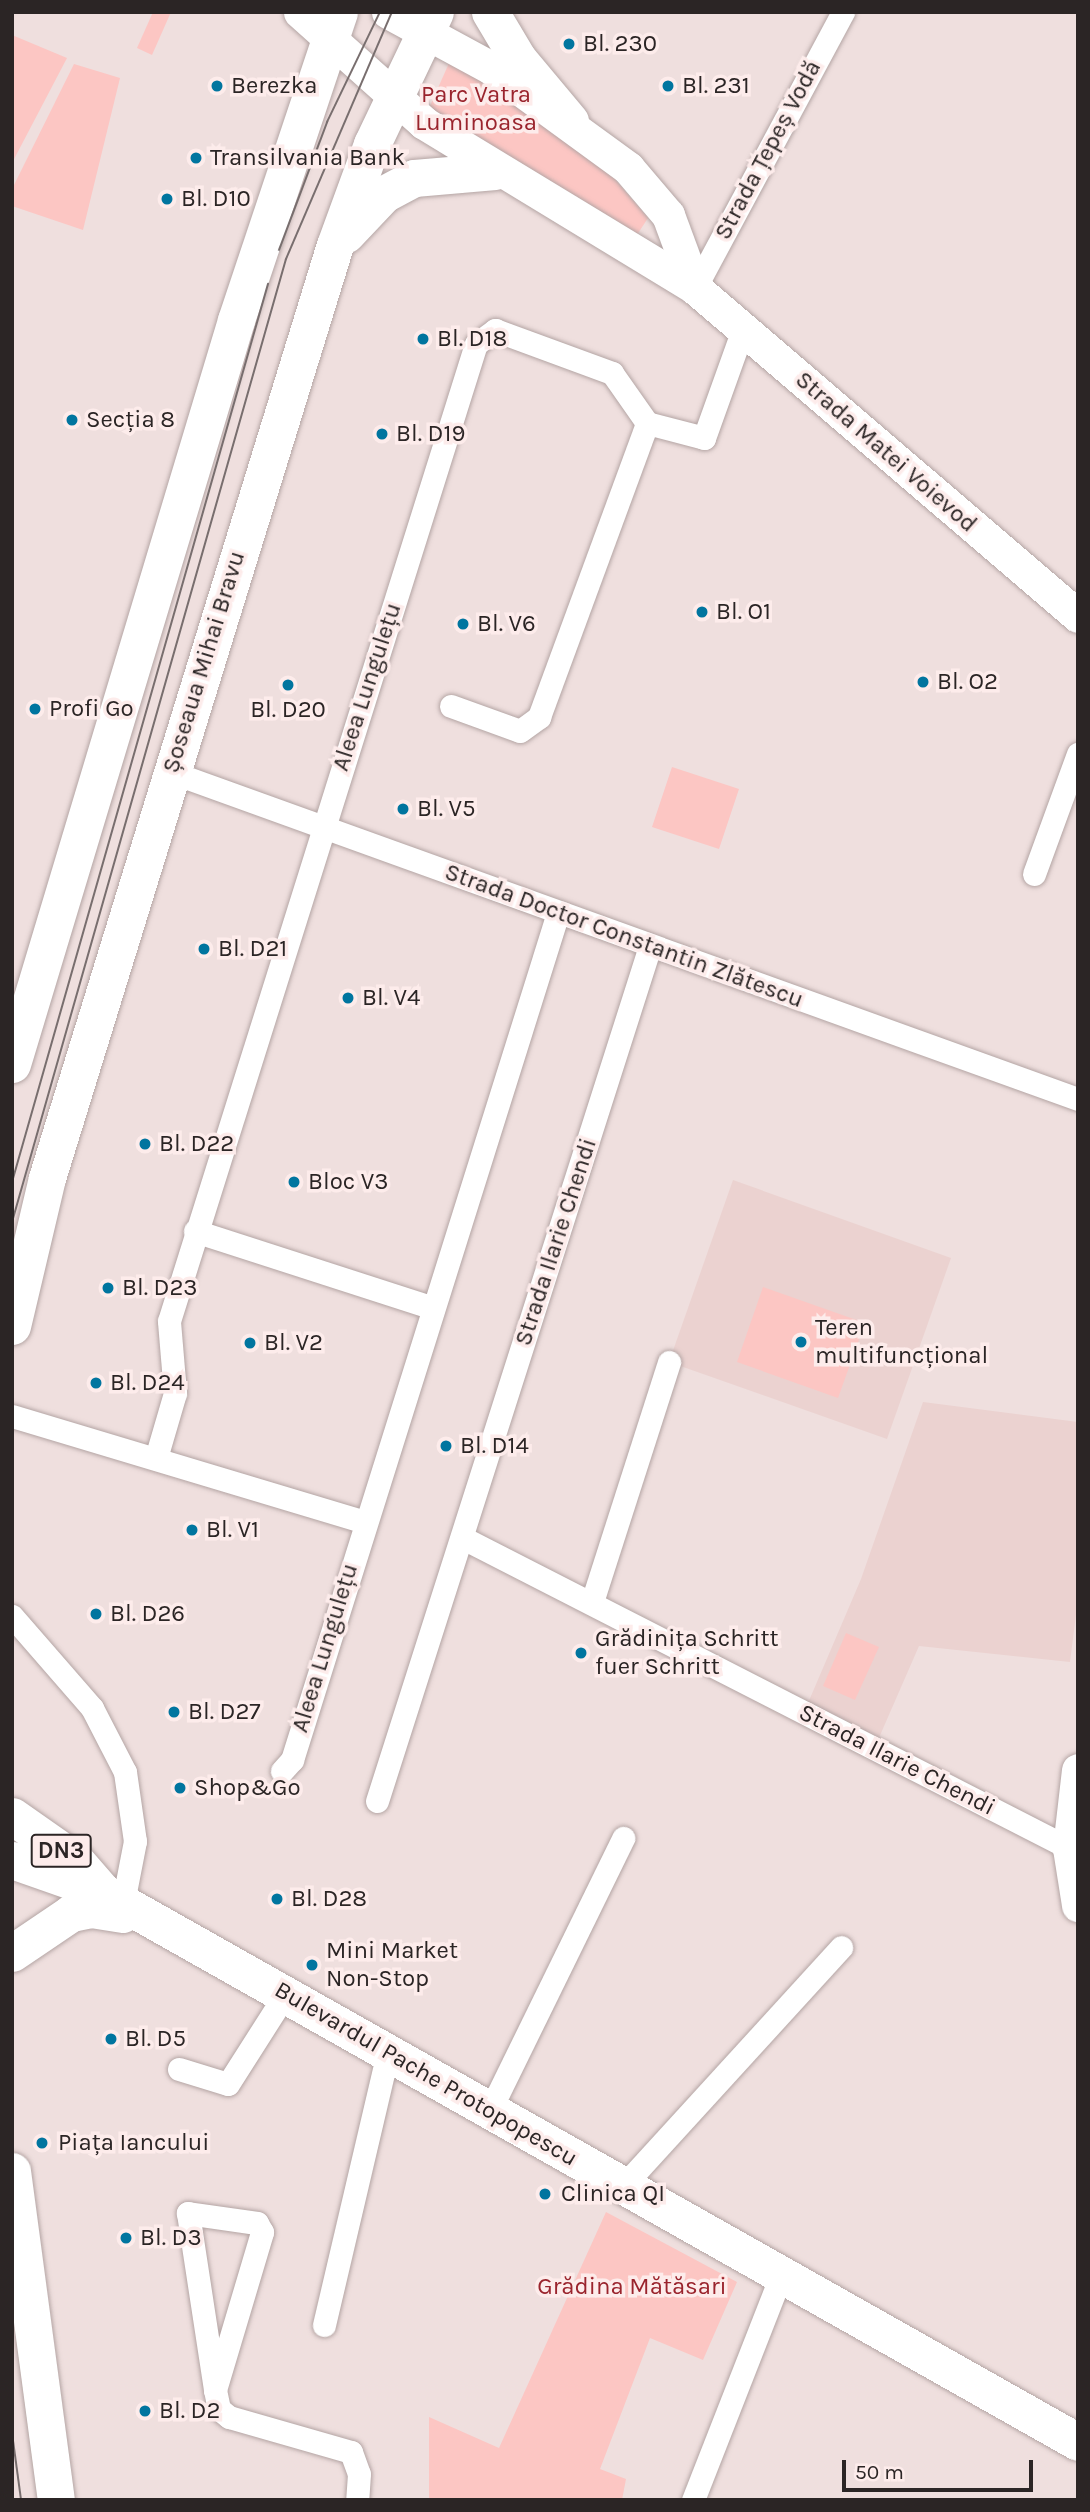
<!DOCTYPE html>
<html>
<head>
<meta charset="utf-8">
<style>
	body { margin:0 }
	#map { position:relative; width:1090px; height:2512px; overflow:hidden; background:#efdfde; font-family:Karla,sans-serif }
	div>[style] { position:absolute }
	.built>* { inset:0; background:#ebd2d0 }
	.green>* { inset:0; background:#fcc6c3 }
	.roads { filter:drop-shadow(0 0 2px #b4a5a4) drop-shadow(0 0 2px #b4a5a4) }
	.street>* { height:23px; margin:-11.5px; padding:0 11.5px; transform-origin:11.5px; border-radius:11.5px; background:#fff }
	.secondary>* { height:33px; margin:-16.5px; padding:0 16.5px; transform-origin:16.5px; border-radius:16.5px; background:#fff }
	.primary>* { height:37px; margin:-18.5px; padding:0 18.5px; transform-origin:18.5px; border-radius:18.5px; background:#fff }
	.tram>* { height:2px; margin:-1px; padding:0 1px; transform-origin:1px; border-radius:1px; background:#786e6e }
	.dots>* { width:19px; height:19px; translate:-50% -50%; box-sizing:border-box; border:4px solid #fdeceb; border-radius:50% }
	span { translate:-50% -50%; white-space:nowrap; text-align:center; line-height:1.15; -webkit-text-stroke:7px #fdeceb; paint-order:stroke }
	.shield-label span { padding:2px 5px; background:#fdeceb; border:2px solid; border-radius:5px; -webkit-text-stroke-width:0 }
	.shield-label { font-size:23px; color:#2b2525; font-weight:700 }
	.poi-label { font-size:24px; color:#2b2525 }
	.left { translate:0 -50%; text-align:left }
	.park-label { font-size:24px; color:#9a242d }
	.street-label { font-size:24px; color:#2b2525 }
	.frame { position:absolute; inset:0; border:14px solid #2b2525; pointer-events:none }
	.scale { position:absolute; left:842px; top:2460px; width:191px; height:32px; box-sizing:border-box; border:4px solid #2b2525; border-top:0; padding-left:9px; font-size:21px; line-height:24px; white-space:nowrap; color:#2b2525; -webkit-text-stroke:5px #fdeceb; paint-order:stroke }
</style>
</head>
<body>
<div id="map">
	<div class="built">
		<div style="clip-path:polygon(733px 1180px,951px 1258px,887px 1439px,669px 1362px)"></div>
		<div style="clip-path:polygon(923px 1402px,1078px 1422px,1078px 1599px,1070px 1662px,919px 1646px,878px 1740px,808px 1703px,861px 1579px)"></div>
	</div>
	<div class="green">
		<div style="clip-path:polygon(153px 12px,171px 12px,152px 55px,137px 48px)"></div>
		<div style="clip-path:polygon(12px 35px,67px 58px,12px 163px)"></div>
		<div style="clip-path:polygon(454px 52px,606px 169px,648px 218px,631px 244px,425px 117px)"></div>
		<div style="clip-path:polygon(74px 64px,120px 78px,83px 230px,12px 206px,12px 189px)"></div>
		<div style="clip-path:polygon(672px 767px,739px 789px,719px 849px,652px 827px)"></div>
		<div style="clip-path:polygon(763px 1287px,865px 1323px,838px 1398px,737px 1362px)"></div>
		<div style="clip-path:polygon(846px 1633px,879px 1647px,855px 1700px,823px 1686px)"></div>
		<div style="clip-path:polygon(606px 2212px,737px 2282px,703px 2360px,650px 2338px,600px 2469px,626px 2479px,622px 2500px,429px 2500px,429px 2417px,499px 2448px)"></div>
	</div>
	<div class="roads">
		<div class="street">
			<div style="left:695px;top:288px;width:313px;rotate:-61.8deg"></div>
			<div style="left:451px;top:706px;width:73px;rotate:19.9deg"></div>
			<div style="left:520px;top:731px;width:24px;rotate:-36deg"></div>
			<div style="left:539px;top:717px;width:313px;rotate:-69.8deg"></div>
			<div style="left:171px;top:772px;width:964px;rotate:19.83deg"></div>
			<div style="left:1034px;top:874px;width:128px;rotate:-69.9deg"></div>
			<div style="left:195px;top:1231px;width:248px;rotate:17.9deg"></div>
			<div style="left:12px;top:1416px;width:366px;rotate:16.7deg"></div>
			<div style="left:156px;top:1458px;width:68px;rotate:-73.7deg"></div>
			<div style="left:175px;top:1393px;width:72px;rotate:-94.8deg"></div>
			<div style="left:169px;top:1321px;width:1024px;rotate:-72.56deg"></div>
			<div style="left:476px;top:344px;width:24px;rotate:-36deg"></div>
			<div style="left:495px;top:330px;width:125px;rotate:20.2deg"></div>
			<div style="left:612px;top:373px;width:61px;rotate:55deg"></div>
			<div style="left:647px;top:423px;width:59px;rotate:14.7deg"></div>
			<div style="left:704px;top:438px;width:116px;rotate:-70.3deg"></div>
			<div style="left:463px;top:1538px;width:681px;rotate:27.09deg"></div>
			<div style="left:592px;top:1602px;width:252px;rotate:-72.2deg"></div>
			<div style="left:12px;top:1616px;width:122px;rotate:49deg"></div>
			<div style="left:92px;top:1708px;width:72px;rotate:62.7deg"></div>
			<div style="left:125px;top:1772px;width:70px;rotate:81.8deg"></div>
			<div style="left:135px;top:1841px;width:63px;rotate:101deg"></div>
			<div style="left:282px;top:1771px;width:15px;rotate:-48deg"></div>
			<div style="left:292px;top:1760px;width:888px;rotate:-72.57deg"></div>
			<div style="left:377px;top:1801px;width:898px;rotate:-72.29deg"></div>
			<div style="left:179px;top:2069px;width:51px;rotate:17deg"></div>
			<div style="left:228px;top:2084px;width:108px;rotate:-57.5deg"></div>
			<div style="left:490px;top:2110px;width:303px;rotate:-63.9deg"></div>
			<div style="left:624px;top:2185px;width:322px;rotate:-47.6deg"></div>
			<div style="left:324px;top:2325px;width:280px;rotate:-76.8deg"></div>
			<div style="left:215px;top:2390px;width:165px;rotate:-73.4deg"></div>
			<div style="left:262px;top:2232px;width:10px;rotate:-119deg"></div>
			<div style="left:257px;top:2223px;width:70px;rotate:-171.8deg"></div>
			<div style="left:188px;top:2213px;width:179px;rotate:81.3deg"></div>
			<div style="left:215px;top:2390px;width:19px;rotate:78deg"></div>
			<div style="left:219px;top:2409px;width:13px;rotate:39deg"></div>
			<div style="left:229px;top:2417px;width:127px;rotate:16deg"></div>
			<div style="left:351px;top:2452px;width:23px;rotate:70deg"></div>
			<div style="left:359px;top:2474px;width:26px;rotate:94deg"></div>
			<div style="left:693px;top:2500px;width:241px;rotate:-68.6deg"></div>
		</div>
		<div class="secondary">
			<div style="left:300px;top:12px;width:166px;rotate:41.8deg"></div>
			<div style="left:424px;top:123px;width:317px;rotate:31.3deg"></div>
			<div style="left:695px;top:288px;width:504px;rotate:40.58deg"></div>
			<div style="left:388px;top:12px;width:117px;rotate:28.5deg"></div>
			<div style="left:491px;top:68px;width:170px;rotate:36.1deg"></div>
			<div style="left:628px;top:168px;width:62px;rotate:49.6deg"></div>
			<div style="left:668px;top:215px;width:78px;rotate:69.7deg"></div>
			<div style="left:1078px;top:1770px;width:79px;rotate:96.6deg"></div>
			<div style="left:1069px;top:1848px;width:58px;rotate:81deg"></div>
		</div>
		<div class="primary">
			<div style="left:490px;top:12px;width:55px;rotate:59.2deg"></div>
			<div style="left:518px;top:59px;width:81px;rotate:50deg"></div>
			<div style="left:346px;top:234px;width:55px;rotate:-46.5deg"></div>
			<div style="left:384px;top:194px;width:34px;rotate:-28deg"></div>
			<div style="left:414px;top:178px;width:81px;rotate:-4.9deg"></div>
			<div style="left:12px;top:1064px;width:777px;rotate:-73.24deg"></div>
			<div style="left:236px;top:320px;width:325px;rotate:-71.5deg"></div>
			<div style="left:12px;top:1326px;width:152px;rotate:-76.7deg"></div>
			<div style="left:47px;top:1178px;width:976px;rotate:-72.85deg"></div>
			<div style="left:335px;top:245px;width:108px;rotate:-69.9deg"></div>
			<div style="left:372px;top:144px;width:146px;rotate:-64.5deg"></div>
			<div style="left:12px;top:1816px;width:77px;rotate:34.9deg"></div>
			<div style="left:75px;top:1860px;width:41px;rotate:48.9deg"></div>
			<div style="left:12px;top:1860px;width:96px;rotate:19.4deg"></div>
			<div style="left:103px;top:1892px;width:1119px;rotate:29.43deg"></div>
			<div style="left:12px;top:1953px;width:71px;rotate:-34.1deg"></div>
			<div style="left:71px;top:1913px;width:20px;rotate:-11deg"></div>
			<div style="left:91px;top:1909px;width:32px;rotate:9deg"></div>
			<div style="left:12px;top:2171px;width:332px;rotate:82.4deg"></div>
		</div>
	</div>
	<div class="tram">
		<div style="left:279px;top:250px;width:137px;rotate:-69.4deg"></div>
		<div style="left:327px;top:122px;width:122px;rotate:-64.3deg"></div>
		<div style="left:12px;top:1182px;width:934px;rotate:-74.09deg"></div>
		<div style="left:12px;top:1222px;width:1001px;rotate:-74.12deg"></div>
		<div style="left:286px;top:259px;width:269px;rotate:-66.8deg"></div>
		<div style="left:12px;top:2433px;width:68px;rotate:82.3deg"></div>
	</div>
	<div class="dots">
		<div style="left:569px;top:44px;background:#01759f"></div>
		<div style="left:217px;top:86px;background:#01759f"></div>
		<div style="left:668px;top:86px;background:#01759f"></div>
		<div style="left:196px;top:158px;background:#01759f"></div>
		<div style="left:167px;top:199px;background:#01759f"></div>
		<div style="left:423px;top:339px;background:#01759f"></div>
		<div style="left:72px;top:420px;background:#01759f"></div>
		<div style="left:382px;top:434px;background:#01759f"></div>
		<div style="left:702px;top:612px;background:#01759f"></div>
		<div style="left:463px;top:624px;background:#01759f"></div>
		<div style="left:923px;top:682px;background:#01759f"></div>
		<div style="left:288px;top:685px;background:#01759f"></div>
		<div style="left:35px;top:709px;background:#01759f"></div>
		<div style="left:403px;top:809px;background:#01759f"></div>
		<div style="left:204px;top:949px;background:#01759f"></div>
		<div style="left:348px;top:998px;background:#01759f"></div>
		<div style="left:145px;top:1144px;background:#01759f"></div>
		<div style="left:294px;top:1182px;background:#01759f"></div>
		<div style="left:108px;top:1288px;background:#01759f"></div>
		<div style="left:801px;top:1342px;background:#01759f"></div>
		<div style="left:250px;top:1343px;background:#01759f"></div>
		<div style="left:96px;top:1383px;background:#01759f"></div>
		<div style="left:446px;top:1446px;background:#01759f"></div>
		<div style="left:192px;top:1530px;background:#01759f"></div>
		<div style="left:96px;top:1614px;background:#01759f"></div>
		<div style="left:581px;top:1653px;background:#01759f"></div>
		<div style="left:174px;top:1712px;background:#01759f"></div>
		<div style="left:180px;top:1788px;background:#01759f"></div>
		<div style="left:277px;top:1899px;background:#01759f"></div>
		<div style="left:312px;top:1965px;background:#01759f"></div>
		<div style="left:111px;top:2039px;background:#01759f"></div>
		<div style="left:42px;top:2143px;background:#01759f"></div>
		<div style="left:545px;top:2194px;background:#01759f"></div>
		<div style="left:126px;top:2238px;background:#01759f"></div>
		<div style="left:145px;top:2411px;background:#01759f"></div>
	</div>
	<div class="shield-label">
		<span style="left:61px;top:1851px">DN3</span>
	</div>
	<div class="poi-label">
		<span class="left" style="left:583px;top:44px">Bl. 230</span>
		<span class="left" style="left:231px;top:86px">Berezka</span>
		<span class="left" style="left:682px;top:86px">Bl. 231</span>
		<span class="left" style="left:210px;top:158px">Transilvania Bank</span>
		<span class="left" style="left:181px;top:199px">Bl. D10</span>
		<span class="left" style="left:437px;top:339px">Bl. D18</span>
		<span class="left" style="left:86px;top:420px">Secția 8</span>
		<span class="left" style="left:396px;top:434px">Bl. D19</span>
		<span class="left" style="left:716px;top:612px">Bl. O1</span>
		<span class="left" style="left:477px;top:624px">Bl. V6</span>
		<span class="left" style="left:937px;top:682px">Bl. O2</span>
		<span class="left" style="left:49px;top:709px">Profi Go</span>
		<span style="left:288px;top:710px">Bl. D20</span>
		<span class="left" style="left:417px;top:809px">Bl. V5</span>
		<span class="left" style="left:218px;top:949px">Bl. D21</span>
		<span class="left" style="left:362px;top:998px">Bl. V4</span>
		<span class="left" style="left:159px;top:1144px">Bl. D22</span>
		<span class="left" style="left:308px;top:1182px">Bloc V3</span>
		<span class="left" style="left:122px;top:1288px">Bl. D23</span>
		<span class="left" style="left:815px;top:1342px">Teren<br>multifuncțional</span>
		<span class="left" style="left:264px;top:1343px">Bl. V2</span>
		<span class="left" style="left:110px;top:1383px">Bl. D24</span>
		<span class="left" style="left:460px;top:1446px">Bl. D14</span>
		<span class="left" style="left:206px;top:1530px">Bl. V1</span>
		<span class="left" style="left:110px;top:1614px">Bl. D26</span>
		<span class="left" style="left:595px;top:1653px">Grădinița Schritt<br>fuer Schritt</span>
		<span class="left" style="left:188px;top:1712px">Bl. D27</span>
		<span class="left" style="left:194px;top:1788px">Shop&amp;Go</span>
		<span class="left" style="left:291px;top:1899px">Bl. D28</span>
		<span class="left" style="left:326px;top:1965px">Mini Market<br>Non-Stop</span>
		<span class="left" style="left:125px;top:2039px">Bl. D5</span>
		<span class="left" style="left:58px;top:2143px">Piața Iancului</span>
		<span class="left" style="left:561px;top:2194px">Clinica QI</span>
		<span class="left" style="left:140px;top:2238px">Bl. D3</span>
		<span class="left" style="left:159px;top:2411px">Bl. D2</span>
	</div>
	<div class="park-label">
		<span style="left:476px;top:109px">Parc Vatra<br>Luminoasa</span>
		<span style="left:632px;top:2287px">Grădina Mătăsari</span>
	</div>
	<div class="street-label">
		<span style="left:768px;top:150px;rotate:-62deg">Strada Țepeș Vodă</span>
		<span style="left:886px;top:452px;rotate:41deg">Strada Matei Voievod</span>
		<span style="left:204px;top:662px;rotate:-73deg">Șoseaua Mihai Bravu</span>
		<span style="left:367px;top:687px;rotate:-72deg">Aleea Lungulețu</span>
		<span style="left:624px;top:936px;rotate:20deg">Strada Doctor Constantin Zlătescu</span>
		<span style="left:556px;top:1242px;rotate:-72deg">Strada Ilarie Chendi</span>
		<span style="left:325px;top:1648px;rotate:-73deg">Aleea Lungulețu</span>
		<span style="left:897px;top:1760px;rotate:27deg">Strada Ilarie Chendi</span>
		<span style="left:426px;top:2074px;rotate:30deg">Bulevardul Pache Protopopescu</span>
	</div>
	<div class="frame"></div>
	<div class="scale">50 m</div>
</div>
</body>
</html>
